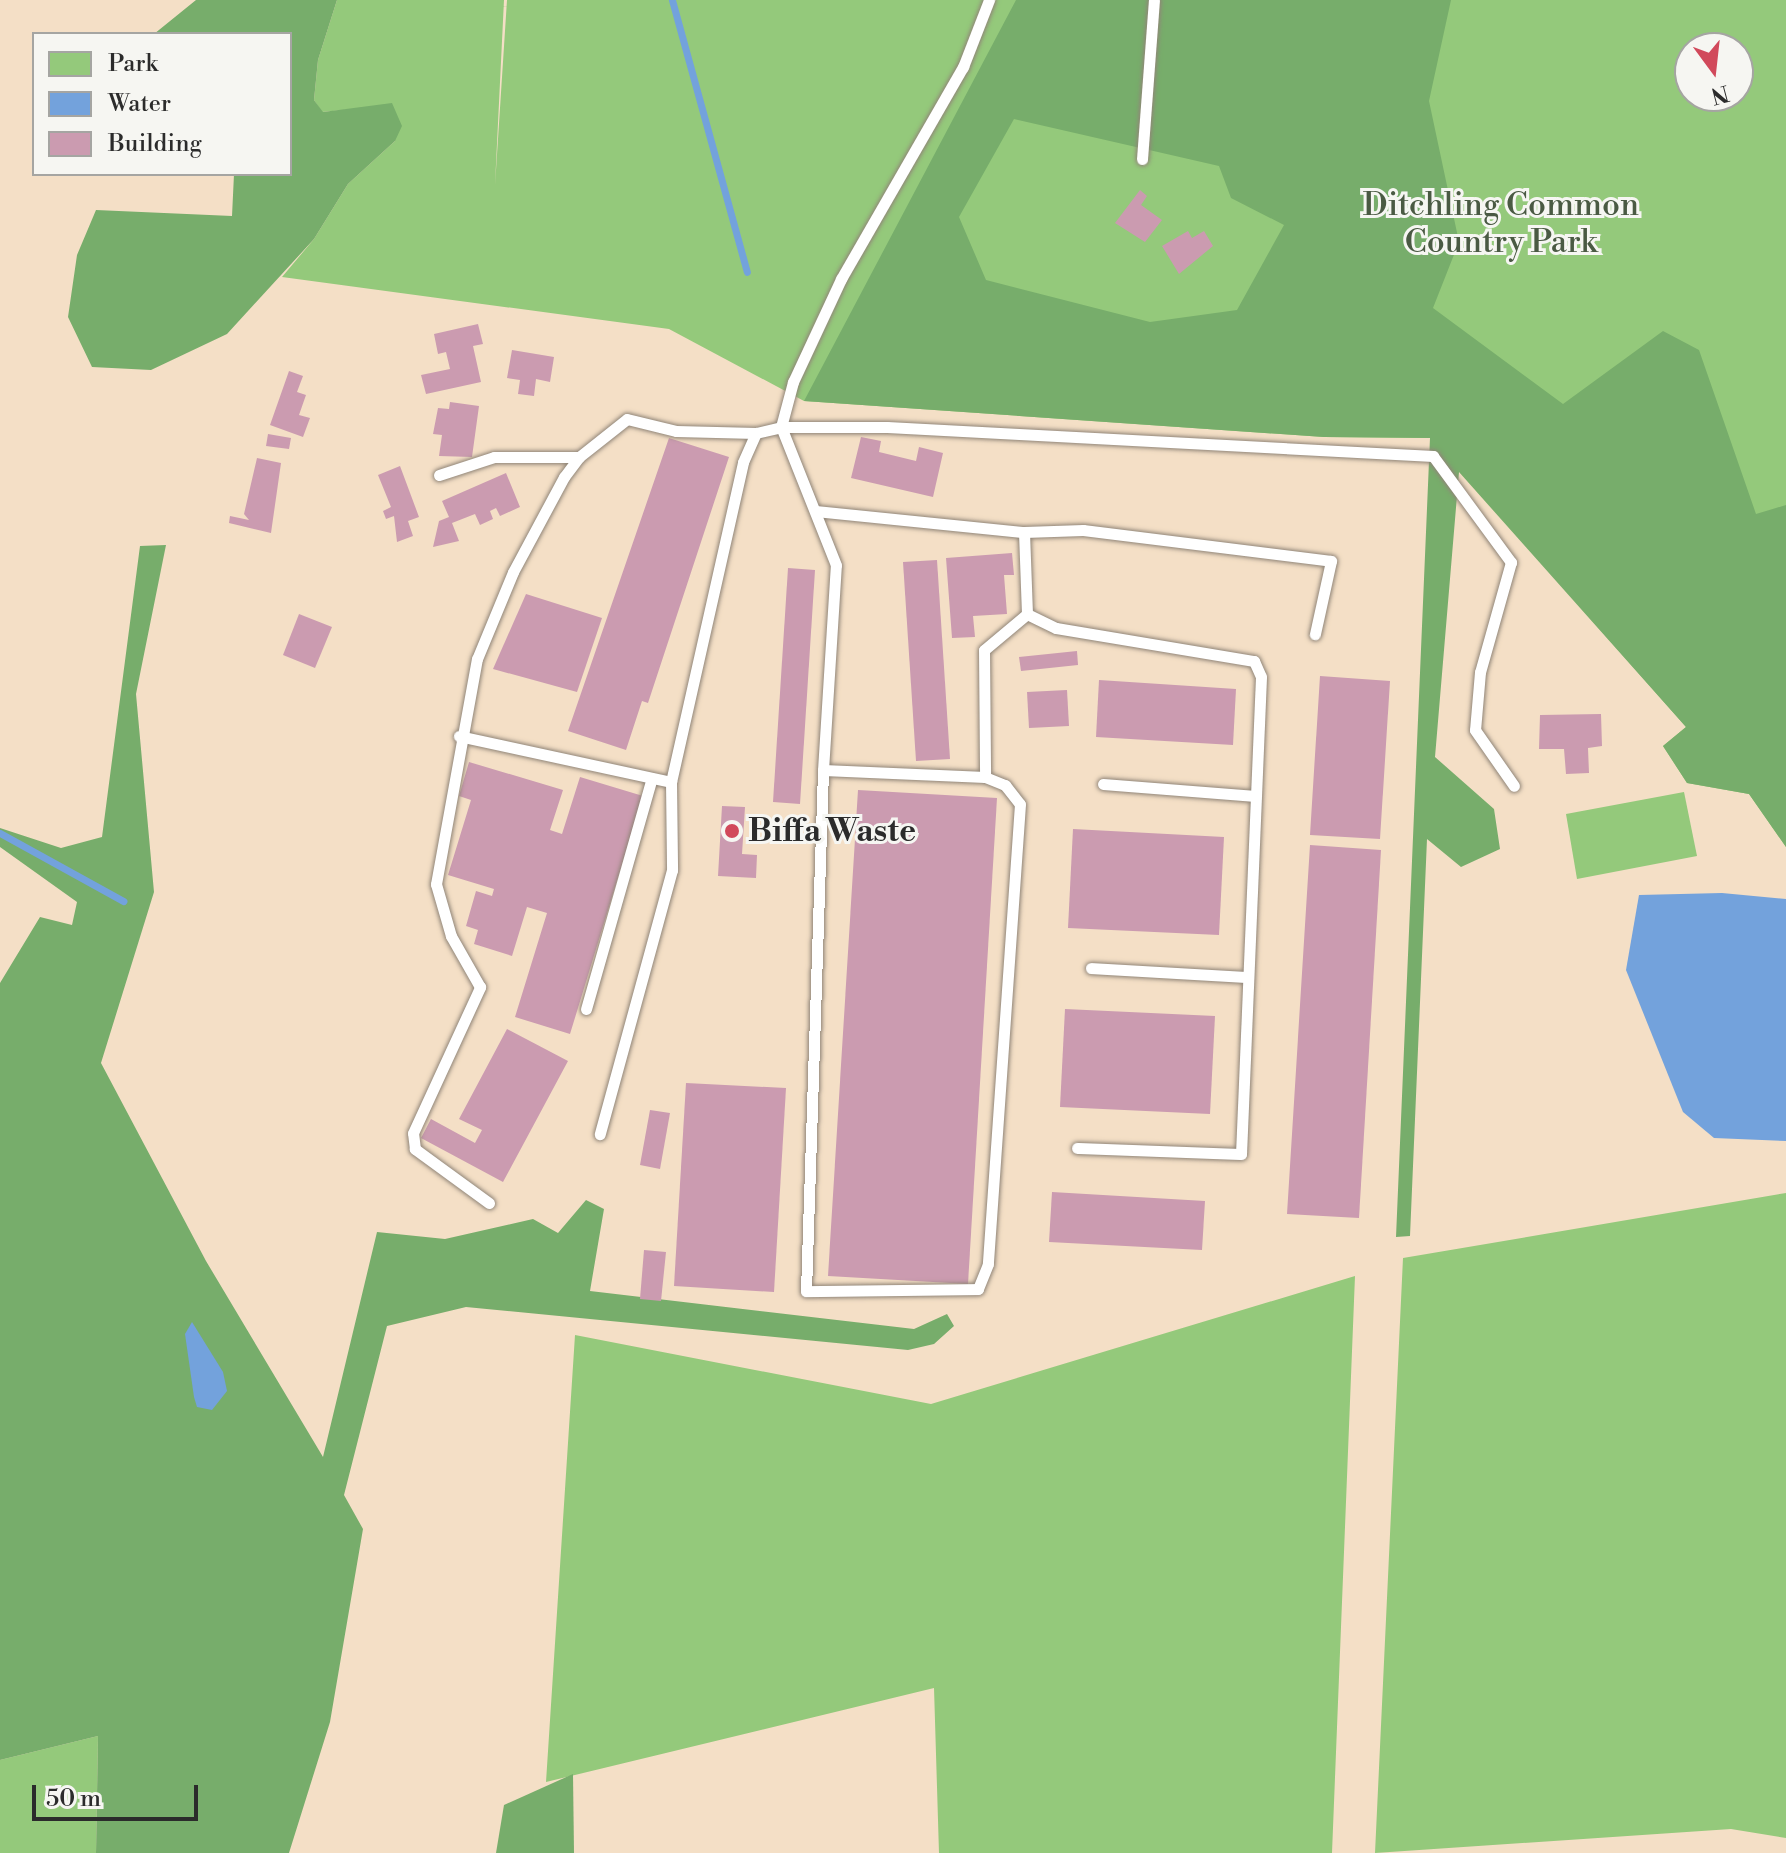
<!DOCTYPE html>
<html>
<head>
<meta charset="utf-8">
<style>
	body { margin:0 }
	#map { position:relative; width:1786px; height:1853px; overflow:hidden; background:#f4dfc6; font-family:"Libre Bodoni",serif }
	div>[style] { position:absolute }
	.green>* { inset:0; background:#94c97b }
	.forest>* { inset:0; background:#77ad6b }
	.water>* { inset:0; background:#73a2dc }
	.stream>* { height:7px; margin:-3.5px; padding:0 3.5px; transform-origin:3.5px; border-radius:3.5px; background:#73a2dc }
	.building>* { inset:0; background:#cb9bb0 }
	.roads { filter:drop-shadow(0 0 2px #908578) drop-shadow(0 0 2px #908578) }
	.service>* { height:11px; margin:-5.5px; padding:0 5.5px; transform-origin:5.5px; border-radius:5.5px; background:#fff }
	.dots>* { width:22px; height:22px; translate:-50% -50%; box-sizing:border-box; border:4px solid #f6f6f2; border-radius:50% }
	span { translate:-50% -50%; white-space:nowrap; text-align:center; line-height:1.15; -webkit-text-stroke:6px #f6f6f2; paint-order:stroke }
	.park-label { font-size:32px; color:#4a5a43 }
	.poi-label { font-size:32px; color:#2b2b2b; font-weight:700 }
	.left { translate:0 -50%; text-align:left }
	.legend { position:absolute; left:32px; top:32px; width:260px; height:144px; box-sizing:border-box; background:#f6f6f2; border:2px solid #a5a5a2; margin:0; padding:10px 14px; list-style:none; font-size:24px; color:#2b2b2b }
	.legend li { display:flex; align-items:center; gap:16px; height:40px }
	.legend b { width:40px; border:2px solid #a5a5a2 }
	.north { position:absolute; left:1674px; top:32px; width:80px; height:80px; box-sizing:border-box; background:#f6f6f2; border:2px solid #a5a5a2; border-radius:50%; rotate:165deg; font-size:22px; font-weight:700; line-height:32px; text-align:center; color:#2b2b2b }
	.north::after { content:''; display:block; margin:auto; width:28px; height:36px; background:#d1495b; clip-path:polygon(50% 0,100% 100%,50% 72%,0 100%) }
	.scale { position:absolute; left:32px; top:1785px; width:166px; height:36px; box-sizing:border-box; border:4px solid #2b2b2b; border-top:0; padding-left:10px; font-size:24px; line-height:28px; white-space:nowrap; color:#2b2b2b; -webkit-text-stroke:6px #f6f6f2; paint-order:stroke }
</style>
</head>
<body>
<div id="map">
	<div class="green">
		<div style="clip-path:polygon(evenodd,337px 0,504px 0,495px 185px,507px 0,1786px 0,1786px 847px,1749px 794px,1687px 783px,1663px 746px,1686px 727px,1431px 438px,1324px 437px,804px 401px,669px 329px,282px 277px,314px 239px,348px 184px,395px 141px,354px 109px,322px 112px,314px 100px,318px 60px,337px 0,1690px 48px,1738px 48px,1738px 96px,1690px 96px,1690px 48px)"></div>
		<div style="clip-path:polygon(1684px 792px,1697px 856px,1577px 879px,1566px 814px)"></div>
		<div style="clip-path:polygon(1786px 1193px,1786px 1838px,1731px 1829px,1375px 1853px,1403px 1258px)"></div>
		<div style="clip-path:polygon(1355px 1276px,1332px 1853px,939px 1853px,934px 1688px,546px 1782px,575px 1335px,931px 1404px)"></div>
		<div style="clip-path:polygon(98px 1736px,96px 1853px,0 1853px,0 1760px)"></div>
	</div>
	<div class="forest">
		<div style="clip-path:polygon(196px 0,337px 0,318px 60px,314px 100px,323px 112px,392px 103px,402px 126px,395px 141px,348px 184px,314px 239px,227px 334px,151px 370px,92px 367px,68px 317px,77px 255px,96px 210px,232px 216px,234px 174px,290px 174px,290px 34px,154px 34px)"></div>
		<div style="clip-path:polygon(evenodd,1016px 0,1451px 0,1429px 101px,1459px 242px,1433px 308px,1563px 404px,1663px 331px,1699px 350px,1756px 514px,1786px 505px,1786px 847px,1749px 794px,1687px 783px,1663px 746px,1686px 727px,1459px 472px,1435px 757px,1494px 809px,1500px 849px,1461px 867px,1427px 839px,1410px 1236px,1396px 1237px,1430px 438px,1324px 437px,804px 401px,1016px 0,1014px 119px,1219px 166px,1231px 198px,1284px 225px,1237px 310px,1150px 322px,986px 280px,959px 217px,1014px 119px)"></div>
		<div style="clip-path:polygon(166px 545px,136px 694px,154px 892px,101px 1063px,206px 1261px,323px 1457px,377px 1232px,445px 1239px,533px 1219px,558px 1233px,586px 1200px,604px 1209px,590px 1291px,914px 1329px,947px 1314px,954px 1326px,934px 1344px,908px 1350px,466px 1307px,387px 1326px,344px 1495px,363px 1529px,330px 1722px,289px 1853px,96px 1853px,98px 1736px,0 1760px,0 983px,40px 917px,72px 925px,77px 902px,0 847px,0 828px,61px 848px,102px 837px,140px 546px)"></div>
		<div style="clip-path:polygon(573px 1774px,574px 1853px,496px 1853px,504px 1805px)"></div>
	</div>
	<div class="water">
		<div style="clip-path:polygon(1722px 893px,1786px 899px,1786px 1141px,1714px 1138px,1683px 1112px,1626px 970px,1639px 895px)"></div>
		<div style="clip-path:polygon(192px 1322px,223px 1372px,227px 1391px,212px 1410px,197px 1407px,194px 1397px,185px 1334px)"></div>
	</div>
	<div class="stream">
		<div style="left:672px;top:0;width:282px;rotate:74.6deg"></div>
		<div style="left:0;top:833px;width:141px;rotate:28.9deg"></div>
	</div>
	<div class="building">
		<div style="clip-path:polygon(1140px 190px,1147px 196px,1141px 205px,1162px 220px,1145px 242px,1115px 223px)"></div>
		<div style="clip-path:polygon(1188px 231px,1192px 238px,1204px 231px,1213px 246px,1179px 274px,1162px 246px)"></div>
		<div style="clip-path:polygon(478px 324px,483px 344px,473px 346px,481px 382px,426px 394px,421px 375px,450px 369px,446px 352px,438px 354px,434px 334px)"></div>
		<div style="clip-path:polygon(512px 350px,554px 357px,550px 382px,536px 379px,534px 396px,518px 394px,520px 380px,507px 378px)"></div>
		<div style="clip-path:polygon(289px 371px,303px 376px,297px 392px,306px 395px,299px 415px,310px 418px,303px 437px,270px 425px)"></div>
		<div style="clip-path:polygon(450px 402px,479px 406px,472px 457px,439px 456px,442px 435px,433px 434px,438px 408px,449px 409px)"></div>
		<div style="clip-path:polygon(268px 434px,291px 438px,289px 449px,266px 446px)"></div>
		<div style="clip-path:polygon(861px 437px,881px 441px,879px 452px,916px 461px,919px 447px,943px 453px,933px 497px,851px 478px)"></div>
		<div style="clip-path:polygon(669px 438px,729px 457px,648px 703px,642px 701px,626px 750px,568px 731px)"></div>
		<div style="clip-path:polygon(257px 458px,281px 463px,271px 533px,229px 523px,230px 516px,249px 520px,244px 514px)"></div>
		<div style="clip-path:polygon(400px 466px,419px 517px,408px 521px,413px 536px,397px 542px,394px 516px,386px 519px,383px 511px,391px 507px,378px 475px)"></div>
		<div style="clip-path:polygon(506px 473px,520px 507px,500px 516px,496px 508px,490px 511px,493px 519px,480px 525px,475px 514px,452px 523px,459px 541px,433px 547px,439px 521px,449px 517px,442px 501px)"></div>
		<div style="clip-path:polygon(1012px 553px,1014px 575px,1004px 575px,1007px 614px,973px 616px,975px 637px,952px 638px,946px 558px)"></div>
		<div style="clip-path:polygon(937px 560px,950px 759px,916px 761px,903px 562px)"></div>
		<div style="clip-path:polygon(788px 568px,815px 570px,800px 804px,773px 802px)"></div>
		<div style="clip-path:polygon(526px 594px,602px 618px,577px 692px,493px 669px)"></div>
		<div style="clip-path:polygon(299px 614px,332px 627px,315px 668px,283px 655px)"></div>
		<div style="clip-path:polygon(1077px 651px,1078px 665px,1021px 671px,1019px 657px)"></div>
		<div style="clip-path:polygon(1320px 676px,1390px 681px,1380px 839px,1310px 835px)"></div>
		<div style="clip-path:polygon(1099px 680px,1236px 689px,1233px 745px,1096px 737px)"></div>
		<div style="clip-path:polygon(1067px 690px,1069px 726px,1029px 728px,1027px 692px)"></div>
		<div style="clip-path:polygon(1601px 714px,1602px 746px,1588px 748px,1589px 773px,1566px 774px,1564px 749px,1539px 749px,1540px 715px)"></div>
		<div style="clip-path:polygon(469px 762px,563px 790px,550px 830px,562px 834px,580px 777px,643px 796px,570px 1034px,515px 1017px,547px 913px,527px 907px,512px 956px,474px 944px,478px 930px,466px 926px,476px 891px,492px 896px,494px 889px,448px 875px,471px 800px,459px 796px)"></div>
		<div style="clip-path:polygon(858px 790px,997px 798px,968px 1284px,828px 1276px)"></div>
		<div style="clip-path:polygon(722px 806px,745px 807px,742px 854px,757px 855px,756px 878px,718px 876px)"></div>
		<div style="clip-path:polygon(1073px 829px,1224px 837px,1219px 935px,1068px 928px)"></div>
		<div style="clip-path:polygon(1310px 845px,1381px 850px,1359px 1218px,1287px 1214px)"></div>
		<div style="clip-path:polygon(1065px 1009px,1215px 1016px,1210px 1114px,1060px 1107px)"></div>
		<div style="clip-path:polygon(507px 1029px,568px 1061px,503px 1182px,421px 1138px,431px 1119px,475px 1143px,482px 1130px,459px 1119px)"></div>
		<div style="clip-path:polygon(686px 1083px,786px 1088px,774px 1292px,674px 1286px)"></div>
		<div style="clip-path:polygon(650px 1110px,670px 1113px,660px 1169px,640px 1165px)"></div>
		<div style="clip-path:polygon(1052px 1192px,1205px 1201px,1202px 1250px,1049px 1242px)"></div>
		<div style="clip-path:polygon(644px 1250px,666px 1252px,661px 1301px,640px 1299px)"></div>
	</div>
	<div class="roads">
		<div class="service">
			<div style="left:1142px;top:159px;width:159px;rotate:-85.7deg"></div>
			<div style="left:439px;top:475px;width:58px;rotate:-18.1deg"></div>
			<div style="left:494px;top:457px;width:85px"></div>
			<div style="left:816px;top:511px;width:209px;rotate:5.8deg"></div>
			<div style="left:1024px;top:532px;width:82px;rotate:87.9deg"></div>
			<div style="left:1027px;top:614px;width:56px;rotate:140.1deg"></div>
			<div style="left:984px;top:650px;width:127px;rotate:89.5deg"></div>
			<div style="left:985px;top:777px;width:22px;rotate:22deg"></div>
			<div style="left:1005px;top:785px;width:24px;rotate:52deg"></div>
			<div style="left:1020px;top:804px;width:461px;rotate:94deg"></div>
			<div style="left:988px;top:1264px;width:27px;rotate:112deg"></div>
			<div style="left:978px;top:1289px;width:172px;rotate:179.3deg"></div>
			<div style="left:806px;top:1291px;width:521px;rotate:-88.13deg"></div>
			<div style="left:1024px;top:532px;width:59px;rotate:-1.9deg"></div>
			<div style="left:1083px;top:530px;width:250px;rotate:7.1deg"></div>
			<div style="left:1331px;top:561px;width:75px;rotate:102.4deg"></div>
			<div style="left:1027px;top:614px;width:32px;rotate:26deg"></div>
			<div style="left:1056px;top:628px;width:201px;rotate:9.5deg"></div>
			<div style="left:1254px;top:661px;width:17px;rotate:66deg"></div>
			<div style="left:1261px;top:677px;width:477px;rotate:92.4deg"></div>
			<div style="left:1241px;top:1154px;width:164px;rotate:-177.9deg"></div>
			<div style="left:459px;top:736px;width:217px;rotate:12.2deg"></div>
			<div style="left:671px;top:782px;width:88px;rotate:89.3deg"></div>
			<div style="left:672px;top:870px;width:274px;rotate:105.3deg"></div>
			<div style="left:985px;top:777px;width:162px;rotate:-177.5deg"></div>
			<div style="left:823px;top:770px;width:205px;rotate:-86.4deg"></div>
			<div style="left:836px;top:565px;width:149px;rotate:-111.7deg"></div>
			<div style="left:781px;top:427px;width:106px"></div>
			<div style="left:887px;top:427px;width:547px;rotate:3.04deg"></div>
			<div style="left:1433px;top:456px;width:132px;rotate:53.7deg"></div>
			<div style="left:1511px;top:562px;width:114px;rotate:105.7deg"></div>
			<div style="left:1480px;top:672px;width:58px;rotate:94.9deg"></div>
			<div style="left:1475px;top:730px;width:68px;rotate:55.1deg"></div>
			<div style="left:671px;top:782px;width:328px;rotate:-77.3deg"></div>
			<div style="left:743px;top:462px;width:32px;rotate:-66deg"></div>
			<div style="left:1103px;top:784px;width:153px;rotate:4.5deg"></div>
			<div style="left:1091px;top:968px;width:154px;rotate:3.3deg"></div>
			<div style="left:586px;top:1009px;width:240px;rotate:-74.1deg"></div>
			<div style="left:489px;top:1203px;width:92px;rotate:-143.9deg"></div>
			<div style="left:415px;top:1149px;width:16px;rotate:-97deg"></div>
			<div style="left:413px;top:1133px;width:161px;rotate:-65.3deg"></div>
			<div style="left:480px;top:987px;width:59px;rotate:-119.6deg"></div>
			<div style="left:451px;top:936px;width:54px;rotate:-106.1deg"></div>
			<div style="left:436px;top:884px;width:229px;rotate:-79.7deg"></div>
			<div style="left:477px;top:659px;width:94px;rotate:-67.5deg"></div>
			<div style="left:513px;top:572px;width:108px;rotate:-61.8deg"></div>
			<div style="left:564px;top:477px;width:25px;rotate:-53deg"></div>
			<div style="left:579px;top:457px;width:61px;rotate:-38.4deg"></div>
			<div style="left:627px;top:419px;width:50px;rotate:13.8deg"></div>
			<div style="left:676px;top:431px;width:80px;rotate:1.4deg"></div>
			<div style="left:756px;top:433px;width:26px;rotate:-13deg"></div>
			<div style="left:781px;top:427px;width:47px;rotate:-75.1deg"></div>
			<div style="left:793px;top:382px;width:114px;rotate:-65deg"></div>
			<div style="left:841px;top:279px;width:245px;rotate:-60.1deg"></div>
			<div style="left:963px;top:67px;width:72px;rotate:-68.8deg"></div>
		</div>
	</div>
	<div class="dots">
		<div style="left:732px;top:831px;background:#d1495b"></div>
	</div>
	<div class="park-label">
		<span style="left:1501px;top:224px">Ditchling Common<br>Country Park</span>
	</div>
	<div class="poi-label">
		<span class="left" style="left:748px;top:831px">Biffa Waste</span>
	</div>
	<ul class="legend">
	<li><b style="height:22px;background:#94c97b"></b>Park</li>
	<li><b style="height:22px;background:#73a2dc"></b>Water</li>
	<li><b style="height:22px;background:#cb9bb0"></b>Building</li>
	</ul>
	<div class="north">N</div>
	<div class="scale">50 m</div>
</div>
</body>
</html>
